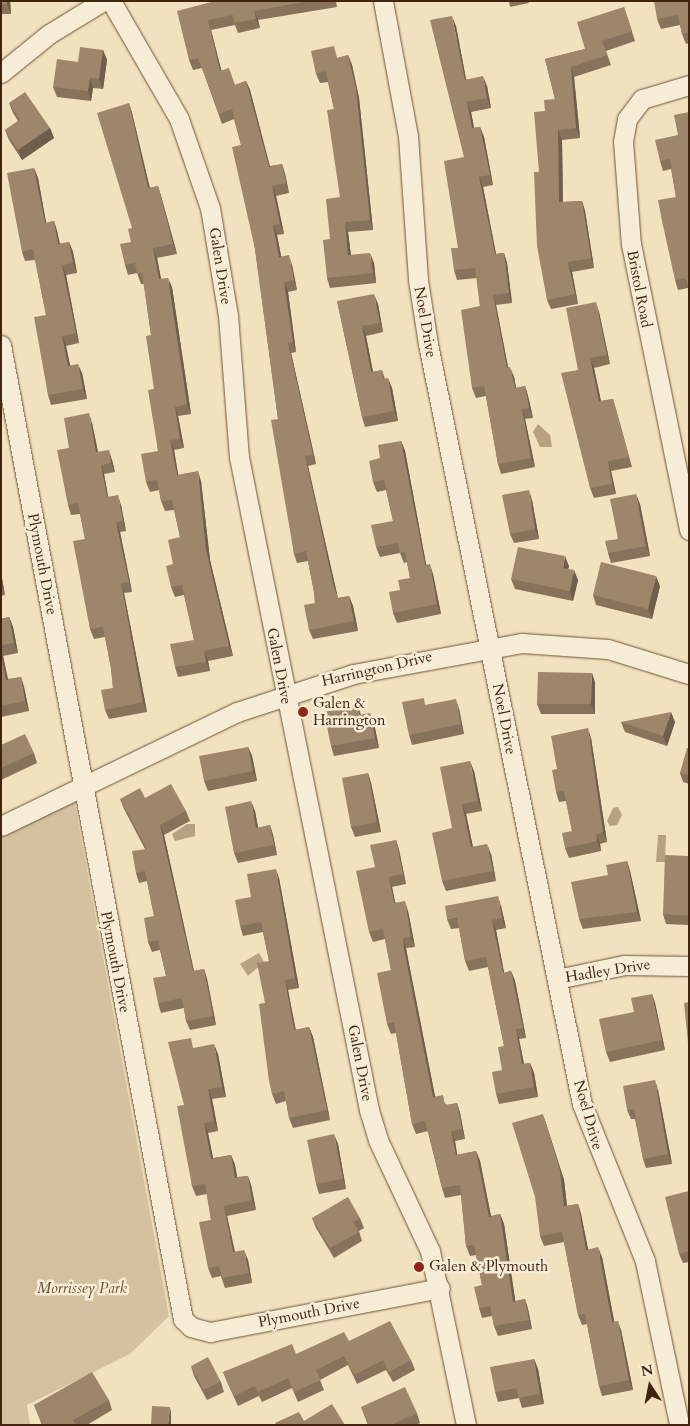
<!DOCTYPE html>
<html>
<head>
<meta charset="utf-8">
<style>
	body { margin:0 }
	#map { position:relative; width:690px; height:1426px; overflow:hidden; background:#f2e1be; font-family:Cardo,serif }
	div>[style] { position:absolute }
	.green>* { inset:0; background:#d4c1a0 }
	.water>* { inset:0; background:#b6a182 }
	.roads { filter:drop-shadow(0 0 1px #6d533a) drop-shadow(0 0 1px #6d533a) }
	.minor>* { height:19px; margin:-9.5px; padding:0 9.5px; transform-origin:9.5px; border-radius:9.5px; background:#f7ecd5 }
	.wall>* { inset:0; background:#87735b }
	.shaded-wall>* { inset:0; background:#6e5e4a }
	.building>* { inset:0; background:#9d866a }
	.dots>* { width:14px; height:14px; translate:-50% -50%; box-sizing:border-box; border:2px solid #f7ecd5; border-radius:50% }
	span { translate:-50% -50%; white-space:nowrap; text-align:center; line-height:1.15; -webkit-text-stroke:5px #f7ecd5; paint-order:stroke }
	.street-label { font-size:15px; color:#41240e }
	.poi-label { font-size:15px; color:#41240e }
	.left { translate:0 -50%; text-align:left }
	.park-label { font-size:15px; color:#664b32; font-style:italic }
	.frame { position:absolute; inset:0; border:2px solid #41240e; pointer-events:none }
	.north { position:absolute; left:625px; top:1361px; width:50px; height:50px; -webkit-text-stroke:4px #f7ecd5; paint-order:stroke; rotate:349deg; font-size:14px; font-weight:700; line-height:20px; text-align:center; color:#41240e }
	.north::after { content:''; display:block; margin:auto; width:18px; height:22px; background:#41240e; clip-path:polygon(50% 0,100% 100%,50% 72%,0 100%) }
</style>
</head>
<body>
<div id="map">
	<div class="green">
		<div style="clip-path:polygon(74px 799px,169px 1316px,130px 1354px,27px 1405px,30px 1425px,1px 1425px,1px 835px)"></div>
	</div>
	<div class="water">
		<div style="clip-path:polygon(538px 424px,550px 435px,552px 447px,540px 447px,533px 432px)"></div>
		<div style="clip-path:polygon(613px 808px,618px 807px,622px 815px,617px 825px,610px 826px,607px 821px)"></div>
		<div style="clip-path:polygon(187px 824px,195px 824px,195px 836px,175px 841px,172px 834px)"></div>
		<div style="clip-path:polygon(658px 835px,666px 835px,665px 862px,656px 862px)"></div>
		<div style="clip-path:polygon(259px 953px,264px 962px,248px 976px,240px 964px)"></div>
	</div>
	<div class="roads">
		<div class="minor">
			<div style="left:111px;top:1px;width:136px;rotate:60deg"></div>
			<div style="left:179px;top:119px;width:94px;rotate:70.8deg"></div>
			<div style="left:210px;top:208px;width:109px;rotate:80.5deg"></div>
			<div style="left:228px;top:315px;width:142px;rotate:85.6deg"></div>
			<div style="left:239px;top:457px;width:666px;rotate:78.74deg"></div>
			<div style="left:369px;top:1110px;width:31px;rotate:73deg"></div>
			<div style="left:378px;top:1140px;width:123px;rotate:64.9deg"></div>
			<div style="left:430px;top:1251px;width:178px;rotate:78.3deg"></div>
			<div style="left:383px;top:1px;width:137px;rotate:79.5deg"></div>
			<div style="left:408px;top:136px;width:144px;rotate:86deg"></div>
			<div style="left:418px;top:280px;width:65px;rotate:81.1deg"></div>
			<div style="left:428px;top:344px;width:775px;rotate:78.55deg"></div>
			<div style="left:582px;top:1104px;width:169px;rotate:68.1deg"></div>
			<div style="left:645px;top:1261px;width:167px;rotate:78.2deg"></div>
			<div style="left:1px;top:73px;width:62px;rotate:-39.1deg"></div>
			<div style="left:49px;top:34px;width:63px;rotate:-31.4deg"></div>
			<div style="left:689px;top:85px;width:49px;rotate:163.4deg"></div>
			<div style="left:642px;top:99px;width:25px;rotate:127deg"></div>
			<div style="left:627px;top:119px;width:22px;rotate:100deg"></div>
			<div style="left:623px;top:141px;width:103px;rotate:85.6deg"></div>
			<div style="left:631px;top:244px;width:292px;rotate:78.5deg"></div>
			<div style="left:1px;top:345px;width:991px;rotate:79.42deg"></div>
			<div style="left:183px;top:1319px;width:11px;rotate:45deg"></div>
			<div style="left:191px;top:1327px;width:20px;rotate:15deg"></div>
			<div style="left:210px;top:1332px;width:234px;rotate:-10.8deg"></div>
			<div style="left:1px;top:826px;width:262px;rotate:-25.8deg"></div>
			<div style="left:237px;top:712px;width:122px;rotate:-18.1deg"></div>
			<div style="left:353px;top:674px;width:172px;rotate:-10.4deg"></div>
			<div style="left:522px;top:643px;width:86px;rotate:4deg"></div>
			<div style="left:608px;top:649px;width:85px;rotate:17.2deg"></div>
			<div style="left:557px;top:979px;width:68px;rotate:-11.8deg"></div>
			<div style="left:624px;top:965px;width:65px;rotate:0.9deg"></div>
		</div>
	</div>
	<div class="wall">
		<div style="clip-path:polygon(1px 1px,10px 1px,11px 14px,1px 14px)"></div>
		<div style="clip-path:polygon(215px 1px,336px 1px,337px 7px,258px 20px,260px 28px,238px 33px,235px 25px,211px 30px,221px 70px,235px 85px,246px 81px,250px 90px,270px 166px,282px 164px,285px 174px,289px 193px,276px 196px,284px 234px,277px 235px,281px 256px,292px 265px,297px 290px,288px 292px,296px 352px,291px 353px,316px 464px,308px 466px,337px 595px,338px 598px,349px 596px,353px 606px,358px 631px,313px 639px,309px 630px,315px 603px,314px 592px,308px 561px,297px 563px,294px 554px,278px 419px,255px 249px,241px 145px,234px 119px,222px 124px,202px 68px,193px 70px,189px 60px)"></div>
		<div style="clip-path:polygon(509px 1px,528px 1px,529px 3px,510px 7px)"></div>
		<div style="clip-path:polygon(689px 1px,689px 43px,686px 44px,682px 34px,680px 25px,661px 29px,657px 19px)"></div>
		<div style="clip-path:polygon(624px 7px,635px 41px,606px 51px,611px 65px,574px 77px,580px 138px,562px 140px,563px 202px,582px 201px,585px 211px,594px 268px,572px 272px,578px 304px,551px 309px,547px 300px,539px 172px,545px 111px,555px 99px,545px 59px,585px 49px)"></div>
		<div style="clip-path:polygon(456px 26px,466px 79px,487px 86px,491px 108px,471px 112px,474px 128px,480px 127px,484px 137px,493px 185px,483px 187px,496px 254px,504px 253px,507px 263px,512px 303px,496px 305px,508px 367px,514px 377px,516px 388px,525px 386px,528px 396px,533px 418px,525px 419px,535px 467px,501px 474px,498px 464px,486px 396px,476px 398px,472px 388px,480px 306px,477px 278px,457px 280px,454px 270px,458px 248px,464px 157px)"></div>
		<div style="clip-path:polygon(103px 50px,107px 60px,103px 89px,93px 88px,91px 101px,57px 97px,53px 87px,78px 62px)"></div>
		<div style="clip-path:polygon(348px 55px,352px 65px,359px 98px,373px 230px,348px 232px,351px 255px,374px 263px,376px 283px,330px 288px,327px 278px,330px 239px,340px 197px,334px 109px,328px 82px,320px 83px,316px 74px,338px 58px)"></div>
		<div style="clip-path:polygon(9px 103px,50px 128px,54px 138px,22px 160px,9px 140px,5px 130px,18px 121px,13px 113px)"></div>
		<div style="clip-path:polygon(129px 103px,132px 113px,150px 188px,158px 186px,161px 196px,177px 254px,157px 258px,161px 279px,172px 287px,191px 414px,178px 416px,184px 448px,174px 450px,178px 475px,201px 481px,210px 560px,233px 656px,208px 661px,210px 671px,178px 677px,175px 667px,194px 640px,184px 595px,175px 597px,171px 587px,173px 564px,180px 537px,174px 510px,165px 511px,161px 501px,159px 490px,150px 492px,146px 482px,158px 451px,151px 335px,144px 284px,141px 284px,137px 273px,128px 275px,125px 265px,131px 242px,132px 228px)"></div>
		<div style="clip-path:polygon(689px 112px,688px 288px,678px 290px,675px 280px,676px 197px,671px 169px,663px 171px,660px 161px,678px 135px)"></div>
		<div style="clip-path:polygon(34px 168px,38px 178px,46px 223px,54px 221px,57px 231px,60px 244px,69px 242px,73px 252px,77px 273px,66px 275px,79px 343px,66px 346px,70px 365px,82px 373px,87px 399px,51px 405px,48px 395px,46px 315px,35px 260px,25px 261px,22px 252px)"></div>
		<div style="clip-path:polygon(337px 301px,378px 304px,383px 332px,366px 336px,373px 372px,382px 370px,385px 379px,392px 388px,398px 421px,365px 427px,362px 417px)"></div>
		<div style="clip-path:polygon(599px 312px,610px 364px,594px 368px,601px 401px,613px 399px,616px 409px,632px 467px,611px 471px,616px 494px,594px 498px,590px 488px,578px 370px)"></div>
		<div style="clip-path:polygon(92px 423px,98px 452px,112px 460px,115px 472px,104px 474px,108px 497px,121px 505px,126px 531px,120px 532px,132px 592px,124px 593px,147px 712px,109px 719px,105px 710px,113px 688px,111px 668px,105px 637px,94px 639px,90px 629px,85px 539px,80px 514px,71px 515px,68px 505px,69px 448px)"></div>
		<div style="clip-path:polygon(401px 441px,405px 451px,426px 564px,433px 574px,441px 614px,397px 623px,393px 613px,400px 590px,410px 578px,407px 562px,404px 563px,400px 553px,380px 557px,376px 547px,393px 521px,386px 490px,377px 492px,373px 482px,380px 458px)"></div>
		<div style="clip-path:polygon(532px 500px,539px 539px,514px 543px,510px 534px)"></div>
		<div style="clip-path:polygon(640px 504px,650px 556px,611px 563px,608px 553px)"></div>
		<div style="clip-path:polygon(569px 566px,568px 569px,578px 580px,573px 601px,515px 589px,511px 579px)"></div>
		<div style="clip-path:polygon(1px 573px,5px 595px,1px 596px)"></div>
		<div style="clip-path:polygon(660px 586px,652px 619px,596px 605px,593px 595px)"></div>
		<div style="clip-path:polygon(9px 617px,13px 627px,18px 653px,3px 656px,8px 679px,21px 677px,24px 687px,29px 711px,1px 717px,1px 619px)"></div>
		<div style="clip-path:polygon(595px 682px,595px 714px,541px 714px,537px 704px)"></div>
		<div style="clip-path:polygon(358px 705px,361px 715px,374px 723px,379px 748px,334px 756px,331px 746px)"></div>
		<div style="clip-path:polygon(459px 709px,464px 734px,412px 745px,409px 735px)"></div>
		<div style="clip-path:polygon(621px 722px,675px 722px,667px 746px,625px 732px)"></div>
		<div style="clip-path:polygon(591px 738px,607px 842px,600px 844px,601px 851px,569px 858px,565px 848px,572px 831px,566px 801px,559px 802px,556px 792px,557px 769px)"></div>
		<div style="clip-path:polygon(1px 745px,34px 753px,37px 763px,1px 780px)"></div>
		<div style="clip-path:polygon(248px 747px,252px 756px,257px 781px,208px 791px,204px 781px)"></div>
		<div style="clip-path:polygon(689px 748px,689px 784px,683px 782px,680px 773px)"></div>
		<div style="clip-path:polygon(474px 771px,482px 811px,466px 814px,473px 847px,491px 854px,496px 881px,446px 891px,442px 881px,452px 828px)"></div>
		<div style="clip-path:polygon(368px 773px,371px 783px,381px 832px,355px 837px,351px 827px)"></div>
		<div style="clip-path:polygon(145px 798px,186px 811px,190px 821px,164px 835px,194px 971px,204px 969px,207px 979px,216px 1025px,190px 1030px,186px 1021px,184px 1008px,161px 1013px,158px 1003px,166px 976px,160px 950px,152px 952px,148px 942px,154px 916px,147px 881px,139px 883px,136px 873px,145px 849px,124px 809px,120px 799px)"></div>
		<div style="clip-path:polygon(255px 811px,258px 828px,270px 825px,273px 835px,277px 855px,238px 863px,234px 853px)"></div>
		<div style="clip-path:polygon(396px 840px,399px 850px,406px 884px,392px 887px,395px 902px,408px 911px,415px 947px,406px 948px,408px 959px,435px 1096px,447px 1105px,457px 1103px,460px 1113px,465px 1139px,455px 1141px,457px 1155px,476px 1151px,480px 1161px,491px 1216px,500px 1214px,504px 1224px,515px 1301px,525px 1299px,528px 1309px,532px 1329px,498px 1336px,494px 1326px,492px 1316px,482px 1318px,479px 1308px,482px 1285px,476px 1255px,470px 1256px,466px 1246px,461px 1195px,445px 1198px,442px 1188px,428px 1131px,416px 1134px,412px 1124px,396px 1033px,391px 1034px,387px 1024px,391px 970px,385px 939px,373px 942px,369px 932px)"></div>
		<div style="clip-path:polygon(689px 856px,689px 925px,666px 924px,663px 914px)"></div>
		<div style="clip-path:polygon(627px 861px,630px 871px,641px 921px,583px 929px,579px 919px)"></div>
		<div style="clip-path:polygon(279px 878px,299px 988px,288px 990px,296px 1030px,309px 1027px,313px 1037px,330px 1120px,293px 1128px,289px 1118px,286px 1101px,276px 1104px,272px 1094px,265px 1003px,269px 961px,263px 932px,243px 936px,240px 926px,251px 897px)"></div>
		<div style="clip-path:polygon(501px 906px,506px 928px,496px 930px,504px 973px,511px 971px,515px 981px,526px 1038px,519px 1039px,524px 1064px,530px 1063px,534px 1073px,538px 1097px,499px 1104px,496px 1094px,502px 1070px,504px 1046px,488px 967px,469px 971px,465px 961px,459px 928px,451px 929px,447px 919px)"></div>
		<div style="clip-path:polygon(652px 994px,655px 1003px,665px 1050px,610px 1062px,606px 1052px)"></div>
		<div style="clip-path:polygon(194px 1048px,218px 1054px,226px 1097px,212px 1099px,218px 1131px,208px 1133px,213px 1158px,231px 1155px,235px 1165px,237px 1177px,248px 1176px,251px 1185px,256px 1210px,227px 1216px,235px 1252px,248px 1260px,252px 1283px,225px 1288px,221px 1276px,212px 1278px,208px 1268px,211px 1220px,207px 1194px,196px 1196px,192px 1186px,184px 1105px)"></div>
		<div style="clip-path:polygon(658px 1090px,672px 1164px,646px 1168px,643px 1159px,635px 1119px,631px 1119px,627px 1110px)"></div>
		<div style="clip-path:polygon(546px 1124px,564px 1180px,567px 1206px,578px 1204px,581px 1214px,588px 1249px,602px 1257px,614px 1321px,621px 1330px,633px 1390px,602px 1396px,599px 1386px,587px 1324px,582px 1325px,578px 1315px,564px 1242px,544px 1246px,540px 1236px)"></div>
		<div style="clip-path:polygon(338px 1144px,346px 1189px,319px 1194px,316px 1184px)"></div>
		<div style="clip-path:polygon(689px 1191px,689px 1262px,683px 1263px,679px 1254px)"></div>
		<div style="clip-path:polygon(312px 1218px,360px 1218px,364px 1228px,359px 1231px,362px 1241px,334px 1258px,316px 1228px)"></div>
		<div style="clip-path:polygon(349px 1341px,411px 1360px,415px 1370px,393px 1382px,386px 1370px,357px 1384px,348px 1365px,320px 1380px,324px 1390px,298px 1402px,292px 1388px,262px 1402px,259px 1396px,238px 1406px,227px 1382px,223px 1372px)"></div>
		<div style="clip-path:polygon(534px 1359px,538px 1369px,544px 1404px,522px 1408px,519px 1398px,498px 1402px,495px 1392px)"></div>
		<div style="clip-path:polygon(191px 1366px,221px 1382px,224px 1392px,207px 1400px,194px 1376px)"></div>
		<div style="clip-path:polygon(109px 1400px,112px 1410px,87px 1425px,42px 1425px,34px 1405px)"></div>
		<div style="clip-path:polygon(361px 1407px,417px 1413px,420px 1423px,416px 1425px,368px 1425px)"></div>
	</div>
	<div class="shaded-wall">
		<div style="clip-path:polygon(7px 1px,10px 1px,11px 14px,7px 4px)"></div>
		<div style="clip-path:polygon(254px 11px,258px 20px,260px 28px,256px 19px)"></div>
		<div style="clip-path:polygon(452px 16px,456px 26px,468px 90px,465px 80px)"></div>
		<div style="clip-path:polygon(208px 20px,211px 30px,224px 81px,220px 71px)"></div>
		<div style="clip-path:polygon(103px 50px,107px 60px,103px 89px,99px 79px)"></div>
		<div style="clip-path:polygon(348px 55px,352px 65px,359px 98px,373px 230px,370px 220px)"></div>
		<div style="clip-path:polygon(571px 67px,574px 77px,580px 138px,576px 128px)"></div>
		<div style="clip-path:polygon(483px 76px,487px 86px,491px 108px,487px 98px)"></div>
		<div style="clip-path:polygon(90px 78px,93px 88px,91px 101px,88px 91px)"></div>
		<div style="clip-path:polygon(246px 81px,250px 90px,272px 176px,269px 167px)"></div>
		<div style="clip-path:polygon(467px 102px,471px 112px,476px 138px,472px 128px)"></div>
		<div style="clip-path:polygon(129px 103px,132px 113px,152px 198px,148px 188px)"></div>
		<div style="clip-path:polygon(480px 127px,484px 137px,493px 185px,490px 175px)"></div>
		<div style="clip-path:polygon(50px 128px,54px 138px,22px 160px,18px 150px)"></div>
		<div style="clip-path:polygon(558px 130px,562px 140px,563px 212px,559px 202px)"></div>
		<div style="clip-path:polygon(282px 164px,285px 174px,289px 193px,286px 183px)"></div>
		<div style="clip-path:polygon(34px 168px,38px 178px,48px 233px,45px 223px)"></div>
		<div style="clip-path:polygon(479px 177px,483px 187px,498px 264px,495px 254px)"></div>
		<div style="clip-path:polygon(158px 186px,161px 196px,177px 254px,173px 244px)"></div>
		<div style="clip-path:polygon(272px 186px,276px 196px,284px 234px,280px 224px)"></div>
		<div style="clip-path:polygon(582px 201px,585px 211px,594px 268px,591px 258px)"></div>
		<div style="clip-path:polygon(54px 221px,57px 231px,62px 254px,58px 244px)"></div>
		<div style="clip-path:polygon(345px 222px,348px 232px,352px 265px,348px 255px)"></div>
		<div style="clip-path:polygon(273px 225px,277px 235px,283px 266px,279px 257px)"></div>
		<div style="clip-path:polygon(69px 242px,73px 252px,77px 273px,73px 263px)"></div>
		<div style="clip-path:polygon(153px 248px,157px 258px,163px 289px,159px 279px)"></div>
		<div style="clip-path:polygon(370px 253px,374px 263px,376px 283px,373px 273px)"></div>
		<div style="clip-path:polygon(504px 253px,507px 263px,512px 303px,509px 293px)"></div>
		<div style="clip-path:polygon(289px 255px,292px 265px,297px 290px,294px 280px)"></div>
		<div style="clip-path:polygon(568px 262px,572px 272px,578px 304px,575px 294px)"></div>
		<div style="clip-path:polygon(62px 265px,66px 275px,79px 343px,76px 333px)"></div>
		<div style="clip-path:polygon(168px 278px,172px 287px,191px 414px,187px 404px)"></div>
		<div style="clip-path:polygon(284px 282px,288px 292px,296px 352px,293px 342px)"></div>
		<div style="clip-path:polygon(374px 294px,378px 304px,383px 332px,380px 323px)"></div>
		<div style="clip-path:polygon(493px 295px,496px 305px,510px 377px,507px 368px)"></div>
		<div style="clip-path:polygon(596px 302px,599px 312px,610px 364px,607px 355px)"></div>
		<div style="clip-path:polygon(362px 326px,366px 336px,375px 382px,371px 372px)"></div>
		<div style="clip-path:polygon(62px 336px,66px 346px,72px 375px,68px 366px)"></div>
		<div style="clip-path:polygon(288px 343px,291px 353px,316px 464px,313px 455px)"></div>
		<div style="clip-path:polygon(590px 358px,594px 368px,603px 411px,599px 401px)"></div>
		<div style="clip-path:polygon(78px 364px,82px 373px,87px 399px,83px 389px)"></div>
		<div style="clip-path:polygon(510px 367px,514px 377px,518px 398px,515px 388px)"></div>
		<div style="clip-path:polygon(388px 378px,392px 388px,398px 421px,394px 411px)"></div>
		<div style="clip-path:polygon(525px 386px,528px 396px,533px 418px,529px 408px)"></div>
		<div style="clip-path:polygon(175px 407px,178px 416px,184px 448px,180px 439px)"></div>
		<div style="clip-path:polygon(522px 409px,525px 419px,535px 467px,531px 458px)"></div>
		<div style="clip-path:polygon(89px 413px,92px 423px,100px 462px,96px 452px)"></div>
		<div style="clip-path:polygon(170px 440px,174px 450px,180px 485px,177px 475px)"></div>
		<div style="clip-path:polygon(401px 441px,405px 451px,428px 575px,425px 565px)"></div>
		<div style="clip-path:polygon(109px 450px,112px 460px,115px 472px,111px 463px)"></div>
		<div style="clip-path:polygon(305px 456px,308px 466px,338px 598px,334px 588px)"></div>
		<div style="clip-path:polygon(608px 461px,611px 471px,616px 494px,612px 484px)"></div>
		<div style="clip-path:polygon(101px 465px,104px 474px,110px 507px,107px 497px)"></div>
		<div style="clip-path:polygon(198px 471px,201px 481px,210px 560px,233px 656px,229px 646px,206px 550px)"></div>
		<div style="clip-path:polygon(529px 490px,532px 500px,539px 539px,535px 529px)"></div>
		<div style="clip-path:polygon(636px 494px,640px 504px,650px 556px,646px 546px)"></div>
		<div style="clip-path:polygon(118px 495px,121px 505px,126px 531px,123px 521px)"></div>
		<div style="clip-path:polygon(116px 522px,120px 532px,132px 592px,129px 582px)"></div>
		<div style="clip-path:polygon(565px 556px,569px 566px,566px 578px,563px 568px)"></div>
		<div style="clip-path:polygon(430px 564px,433px 574px,441px 614px,437px 604px)"></div>
		<div style="clip-path:polygon(574px 570px,578px 580px,573px 601px,570px 591px)"></div>
		<div style="clip-path:polygon(1px 573px,5px 595px,2px 585px)"></div>
		<div style="clip-path:polygon(656px 576px,660px 586px,652px 619px,648px 609px)"></div>
		<div style="clip-path:polygon(121px 583px,124px 593px,147px 712px,143px 702px)"></div>
		<div style="clip-path:polygon(349px 596px,353px 606px,358px 631px,354px 621px)"></div>
		<div style="clip-path:polygon(9px 617px,13px 627px,18px 653px,14px 643px)"></div>
		<div style="clip-path:polygon(1px 650px,3px 656px,10px 690px,6px 680px,1px 654px)"></div>
		<div style="clip-path:polygon(204px 651px,208px 661px,210px 671px,206px 662px)"></div>
		<div style="clip-path:polygon(592px 673px,595px 682px,595px 714px,591px 704px)"></div>
		<div style="clip-path:polygon(21px 677px,24px 687px,29px 711px,25px 701px)"></div>
		<div style="clip-path:polygon(456px 699px,459px 709px,464px 734px,461px 724px)"></div>
		<div style="clip-path:polygon(671px 712px,675px 722px,667px 746px,663px 736px)"></div>
		<div style="clip-path:polygon(370px 713px,374px 723px,379px 748px,375px 738px)"></div>
		<div style="clip-path:polygon(588px 728px,591px 738px,607px 842px,603px 832px)"></div>
		<div style="clip-path:polygon(248px 747px,252px 756px,257px 781px,253px 771px)"></div>
		<div style="clip-path:polygon(470px 761px,474px 771px,482px 811px,478px 801px)"></div>
		<div style="clip-path:polygon(368px 773px,371px 783px,381px 832px,377px 822px)"></div>
		<div style="clip-path:polygon(251px 801px,255px 811px,260px 838px,256px 828px)"></div>
		<div style="clip-path:polygon(462px 804px,466px 814px,475px 857px,471px 847px)"></div>
		<div style="clip-path:polygon(160px 825px,164px 835px,196px 981px,193px 971px)"></div>
		<div style="clip-path:polygon(270px 825px,273px 835px,277px 855px,274px 845px)"></div>
		<div style="clip-path:polygon(596px 834px,600px 844px,601px 851px,597px 841px)"></div>
		<div style="clip-path:polygon(396px 840px,399px 850px,406px 884px,403px 874px)"></div>
		<div style="clip-path:polygon(487px 844px,491px 854px,496px 881px,493px 871px)"></div>
		<div style="clip-path:polygon(627px 861px,630px 871px,641px 921px,637px 912px)"></div>
		<div style="clip-path:polygon(276px 869px,279px 878px,299px 988px,295px 978px)"></div>
		<div style="clip-path:polygon(389px 877px,392px 887px,397px 912px,394px 903px)"></div>
		<div style="clip-path:polygon(498px 896px,501px 906px,506px 928px,502px 918px)"></div>
		<div style="clip-path:polygon(405px 901px,408px 911px,415px 947px,411px 937px)"></div>
		<div style="clip-path:polygon(492px 920px,496px 930px,506px 983px,503px 973px)"></div>
		<div style="clip-path:polygon(403px 938px,406px 948px,408px 959px,437px 1107px,433px 1097px,404px 949px)"></div>
		<div style="clip-path:polygon(204px 969px,207px 979px,216px 1025px,213px 1016px)"></div>
		<div style="clip-path:polygon(511px 971px,515px 981px,526px 1038px,523px 1028px)"></div>
		<div style="clip-path:polygon(285px 980px,288px 990px,297px 1040px,294px 1030px)"></div>
		<div style="clip-path:polygon(652px 994px,655px 1003px,665px 1050px,662px 1040px)"></div>
		<div style="clip-path:polygon(309px 1027px,313px 1037px,330px 1120px,327px 1110px)"></div>
		<div style="clip-path:polygon(516px 1029px,519px 1039px,526px 1074px,522px 1064px)"></div>
		<div style="clip-path:polygon(214px 1044px,218px 1054px,226px 1097px,222px 1087px)"></div>
		<div style="clip-path:polygon(530px 1063px,534px 1073px,538px 1097px,534px 1087px)"></div>
		<div style="clip-path:polygon(655px 1080px,658px 1090px,672px 1164px,668px 1154px)"></div>
		<div style="clip-path:polygon(208px 1089px,212px 1099px,218px 1131px,214px 1121px)"></div>
		<div style="clip-path:polygon(457px 1103px,460px 1113px,465px 1139px,462px 1129px)"></div>
		<div style="clip-path:polygon(543px 1114px,564px 1180px,568px 1216px,564px 1206px)"></div>
		<div style="clip-path:polygon(204px 1123px,208px 1133px,215px 1168px,211px 1159px)"></div>
		<div style="clip-path:polygon(451px 1131px,455px 1141px,459px 1165px,456px 1155px)"></div>
		<div style="clip-path:polygon(334px 1134px,338px 1144px,346px 1189px,343px 1179px)"></div>
		<div style="clip-path:polygon(476px 1151px,480px 1161px,493px 1227px,489px 1217px)"></div>
		<div style="clip-path:polygon(231px 1155px,235px 1165px,239px 1188px,235px 1178px)"></div>
		<div style="clip-path:polygon(248px 1176px,251px 1185px,256px 1210px,252px 1200px)"></div>
		<div style="clip-path:polygon(578px 1204px,581px 1214px,590px 1259px,586px 1250px)"></div>
		<div style="clip-path:polygon(224px 1206px,227px 1216px,237px 1262px,233px 1252px)"></div>
		<div style="clip-path:polygon(500px 1214px,504px 1224px,517px 1312px,513px 1302px)"></div>
		<div style="clip-path:polygon(598px 1247px,602px 1257px,616px 1331px,612px 1322px)"></div>
		<div style="clip-path:polygon(244px 1250px,248px 1260px,252px 1283px,249px 1273px)"></div>
		<div style="clip-path:polygon(525px 1299px,528px 1309px,532px 1329px,529px 1320px)"></div>
		<div style="clip-path:polygon(618px 1321px,621px 1330px,633px 1390px,629px 1380px)"></div>
		<div style="clip-path:polygon(534px 1359px,538px 1369px,544px 1404px,540px 1394px)"></div>
		<div style="clip-path:polygon(170px 1407px,171px 1412px,171px 1425px,168px 1425px)"></div>
	</div>
	<div class="building">
		<div style="clip-path:polygon(1px 1px,7px 1px,7px 4px,1px 4px)"></div>
		<div style="clip-path:polygon(215px 1px,310px 1px,254px 11px,256px 19px,234px 23px,233px 15px,208px 20px,220px 71px,229px 68px,235px 85px,246px 81px,269px 167px,282px 164px,286px 183px,272px 186px,280px 224px,273px 225px,279px 257px,289px 255px,294px 280px,284px 282px,293px 342px,288px 343px,313px 455px,305px 456px,334px 588px,338px 598px,349px 596px,354px 621px,309px 630px,304px 605px,315px 603px,314px 592px,306px 551px,294px 554px,271px 420px,278px 419px,255px 249px,232px 147px,241px 145px,232px 109px,219px 114px,198px 58px,189px 60px,177px 11px)"></div>
		<div style="clip-path:polygon(654px 1px,689px 1px,689px 32px,682px 34px,678px 15px,657px 19px)"></div>
		<div style="clip-path:polygon(624px 7px,632px 31px,602px 41px,607px 55px,571px 67px,576px 128px,558px 130px,559px 202px,582px 201px,591px 258px,568px 262px,575px 294px,547px 300px,537px 246px,534px 172px,539px 172px,534px 112px,545px 111px,544px 100px,555px 99px,545px 59px,585px 49px,577px 22px)"></div>
		<div style="clip-path:polygon(452px 16px,465px 80px,483px 76px,487px 98px,467px 102px,472px 128px,480px 127px,490px 175px,479px 177px,495px 254px,504px 253px,509px 293px,493px 295px,507px 368px,510px 367px,515px 388px,525px 386px,529px 408px,522px 409px,531px 458px,498px 464px,484px 386px,472px 388px,461px 310px,480px 306px,475px 268px,454px 270px,451px 248px,458px 248px,444px 161px,464px 157px,430px 20px)"></div>
		<div style="clip-path:polygon(334px 46px,337px 58px,348px 55px,356px 88px,370px 220px,345px 222px,348px 255px,370px 253px,373px 273px,327px 278px,323px 240px,330px 239px,326px 199px,340px 197px,327px 110px,334px 109px,326px 71px,316px 74px,311px 51px)"></div>
		<div style="clip-path:polygon(80px 47px,103px 50px,99px 79px,90px 78px,88px 91px,53px 87px,57px 59px,78px 62px)"></div>
		<div style="clip-path:polygon(25px 92px,50px 128px,18px 150px,5px 130px,20px 120px,9px 103px)"></div>
		<div style="clip-path:polygon(129px 103px,148px 188px,158px 186px,173px 244px,153px 248px,159px 279px,168px 278px,187px 404px,175px 407px,180px 439px,170px 440px,177px 475px,198px 471px,206px 550px,229px 646px,204px 651px,206px 662px,175px 667px,170px 644px,194px 640px,182px 585px,171px 587px,166px 566px,173px 564px,168px 540px,180px 537px,172px 500px,161px 501px,157px 480px,146px 482px,141px 454px,158px 451px,148px 390px,154px 389px,146px 336px,151px 335px,142px 273px,137px 274px,135px 263px,125px 265px,120px 244px,131px 242px,128px 229px,132px 228px,97px 113px)"></div>
		<div style="clip-path:polygon(689px 112px,689px 292px,686px 278px,675px 280px,662px 221px,658px 200px,676px 197px,670px 159px,660px 161px,655px 140px,678px 135px,674px 115px)"></div>
		<div style="clip-path:polygon(34px 168px,45px 223px,54px 221px,58px 244px,69px 242px,73px 263px,62px 265px,76px 333px,62px 336px,68px 366px,78px 364px,83px 389px,48px 395px,34px 317px,46px 315px,33px 249px,22px 252px,7px 173px)"></div>
		<div style="clip-path:polygon(374px 294px,380px 323px,362px 326px,371px 372px,382px 370px,383px 379px,388px 378px,394px 411px,362px 417px,337px 301px)"></div>
		<div style="clip-path:polygon(596px 302px,607px 355px,590px 358px,599px 401px,613px 399px,629px 457px,608px 461px,612px 484px,590px 488px,561px 373px,578px 370px,566px 308px)"></div>
		<div style="clip-path:polygon(89px 413px,96px 452px,109px 450px,111px 463px,101px 465px,107px 497px,118px 495px,123px 521px,116px 522px,129px 582px,121px 583px,143px 702px,105px 710px,101px 690px,113px 688px,111px 668px,103px 627px,90px 629px,73px 541px,85px 539px,78px 503px,68px 505px,57px 450px,69px 448px,64px 418px)"></div>
		<div style="clip-path:polygon(401px 441px,425px 565px,430px 564px,437px 604px,393px 613px,389px 592px,400px 590px,398px 580px,410px 578px,405px 552px,400px 553px,398px 543px,376px 547px,371px 525px,393px 521px,384px 480px,373px 482px,369px 461px,380px 458px,378px 445px)"></div>
		<div style="clip-path:polygon(529px 490px,535px 529px,510px 534px,502px 495px)"></div>
		<div style="clip-path:polygon(636px 494px,646px 546px,608px 553px,605px 541px,618px 539px,610px 499px)"></div>
		<div style="clip-path:polygon(518px 547px,565px 556px,563px 568px,574px 570px,570px 591px,511px 579px)"></div>
		<div style="clip-path:polygon(601px 562px,656px 576px,648px 609px,593px 595px)"></div>
		<div style="clip-path:polygon(9px 617px,14px 643px,1px 645px,1px 619px)"></div>
		<div style="clip-path:polygon(1px 654px,6px 680px,21px 677px,25px 701px,1px 706px)"></div>
		<div style="clip-path:polygon(538px 672px,592px 673px,591px 704px,537px 704px)"></div>
		<div style="clip-path:polygon(424px 698px,425px 705px,456px 699px,461px 724px,409px 735px,402px 702px)"></div>
		<div style="clip-path:polygon(358px 705px,359px 715px,370px 713px,375px 738px,331px 746px,324px 712px)"></div>
		<div style="clip-path:polygon(671px 712px,663px 736px,621px 722px)"></div>
		<div style="clip-path:polygon(588px 728px,603px 832px,596px 834px,597px 841px,565px 848px,562px 833px,572px 831px,564px 791px,556px 792px,552px 770px,557px 769px,551px 736px)"></div>
		<div style="clip-path:polygon(25px 734px,34px 753px,1px 768px,1px 745px)"></div>
		<div style="clip-path:polygon(248px 747px,253px 771px,204px 781px,199px 756px)"></div>
		<div style="clip-path:polygon(687px 748px,689px 748px,689px 775px,680px 773px)"></div>
		<div style="clip-path:polygon(470px 761px,478px 801px,462px 804px,471px 847px,487px 844px,493px 871px,442px 881px,432px 833px,452px 828px,440px 767px)"></div>
		<div style="clip-path:polygon(368px 773px,377px 822px,351px 827px,342px 778px)"></div>
		<div style="clip-path:polygon(171px 784px,186px 811px,160px 825px,193px 971px,204px 969px,213px 1016px,186px 1021px,182px 998px,158px 1003px,153px 978px,166px 976px,158px 940px,148px 942px,144px 918px,154px 916px,145px 871px,136px 873px,132px 851px,147px 849px,120px 799px,140px 788px,145px 798px)"></div>
		<div style="clip-path:polygon(251px 801px,256px 828px,270px 825px,274px 845px,234px 853px,225px 807px)"></div>
		<div style="clip-path:polygon(396px 840px,403px 874px,389px 877px,394px 903px,405px 901px,411px 937px,403px 938px,404px 949px,433px 1097px,443px 1095px,445px 1105px,457px 1103px,462px 1129px,451px 1131px,456px 1155px,476px 1151px,489px 1217px,500px 1214px,513px 1302px,525px 1299px,529px 1320px,494px 1326px,490px 1306px,479px 1308px,474px 1287px,482px 1285px,474px 1245px,466px 1246px,460px 1185px,442px 1188px,425px 1121px,412px 1124px,394px 1022px,387px 1024px,377px 973px,391px 970px,383px 929px,369px 932px,356px 871px,375px 867px,370px 845px)"></div>
		<div style="clip-path:polygon(665px 855px,689px 856px,689px 916px,663px 914px)"></div>
		<div style="clip-path:polygon(627px 861px,637px 912px,579px 919px,571px 882px,608px 875px,606px 865px)"></div>
		<div style="clip-path:polygon(276px 869px,295px 978px,285px 980px,294px 1030px,309px 1027px,327px 1110px,289px 1118px,284px 1091px,272px 1094px,269px 1081px,259px 1004px,265px 1003px,257px 963px,269px 961px,261px 922px,240px 926px,235px 900px,251px 897px,247px 874px)"></div>
		<div style="clip-path:polygon(498px 896px,502px 918px,492px 920px,503px 973px,511px 971px,523px 1028px,516px 1029px,522px 1064px,530px 1063px,534px 1087px,496px 1094px,492px 1072px,502px 1070px,498px 1047px,504px 1046px,486px 957px,465px 961px,457px 917px,447px 919px,445px 906px)"></div>
		<div style="clip-path:polygon(652px 994px,662px 1040px,606px 1052px,599px 1019px,634px 1012px,631px 998px)"></div>
		<div style="clip-path:polygon(689px 1002px,689px 1052px,684px 1003px)"></div>
		<div style="clip-path:polygon(191px 1038px,193px 1048px,214px 1044px,222px 1087px,208px 1089px,214px 1121px,204px 1123px,211px 1159px,231px 1155px,235px 1178px,248px 1176px,252px 1200px,224px 1206px,233px 1252px,244px 1250px,249px 1273px,222px 1278px,219px 1266px,208px 1268px,199px 1222px,211px 1220px,205px 1184px,192px 1186px,177px 1106px,184px 1105px,168px 1042px)"></div>
		<div style="clip-path:polygon(655px 1080px,668px 1154px,643px 1159px,634px 1109px,627px 1110px,623px 1086px)"></div>
		<div style="clip-path:polygon(543px 1114px,560px 1170px,564px 1206px,578px 1204px,586px 1250px,598px 1247px,612px 1322px,618px 1321px,629px 1380px,599px 1386px,585px 1314px,578px 1315px,562px 1232px,540px 1236px,535px 1197px,512px 1123px)"></div>
		<div style="clip-path:polygon(334px 1134px,343px 1179px,316px 1184px,307px 1140px)"></div>
		<div style="clip-path:polygon(689px 1191px,689px 1251px,679px 1254px,665px 1197px)"></div>
		<div style="clip-path:polygon(348px 1197px,360px 1218px,353px 1222px,359px 1232px,330px 1248px,312px 1218px)"></div>
		<div style="clip-path:polygon(390px 1321px,411px 1360px,389px 1372px,383px 1360px,354px 1375px,344px 1356px,316px 1370px,321px 1380px,294px 1392px,288px 1378px,258px 1392px,255px 1386px,234px 1396px,223px 1372px,292px 1344px,296px 1354px,344px 1332px,349px 1341px)"></div>
		<div style="clip-path:polygon(208px 1357px,221px 1382px,203px 1390px,191px 1366px)"></div>
		<div style="clip-path:polygon(534px 1359px,540px 1394px,519px 1398px,517px 1388px,495px 1392px,490px 1367px)"></div>
		<div style="clip-path:polygon(92px 1372px,109px 1400px,73px 1420px,76px 1425px,43px 1425px,34px 1405px)"></div>
		<div style="clip-path:polygon(405px 1387px,417px 1413px,391px 1425px,369px 1425px,361px 1407px)"></div>
		<div style="clip-path:polygon(332px 1404px,345px 1425px,276px 1425px,275px 1423px,299px 1412px,304px 1421px)"></div>
		<div style="clip-path:polygon(152px 1406px,170px 1407px,168px 1425px,151px 1425px)"></div>
	</div>
	<div class="dots">
		<div style="left:303px;top:712px;background:#8f2418"></div>
		<div style="left:419px;top:1267px;background:#8f2418"></div>
	</div>
	<div class="street-label">
		<span style="left:220px;top:266px;rotate:81deg">Galen Drive</span>
		<span style="left:639px;top:289px;rotate:79deg">Bristol Road</span>
		<span style="left:425px;top:322px;rotate:80deg">Noel Drive</span>
		<span style="left:42px;top:564px;rotate:79deg">Plymouth Drive</span>
		<span style="left:279px;top:666px;rotate:79deg">Galen Drive</span>
		<span style="left:377px;top:669px;rotate:-13deg">Harrington Drive</span>
		<span style="left:504px;top:719px;rotate:79deg">Noel Drive</span>
		<span style="left:115px;top:962px;rotate:79deg">Plymouth Drive</span>
		<span style="left:608px;top:971px;rotate:-9deg">Hadley Drive</span>
		<span style="left:360px;top:1063px;rotate:79deg">Galen Drive</span>
		<span style="left:588px;top:1115px;rotate:74deg">Noel Drive</span>
		<span style="left:309px;top:1313px;rotate:-11deg">Plymouth Drive</span>
	</div>
	<div class="poi-label">
		<span class="left" style="left:313px;top:712px">Galen &amp;<br>Harrington</span>
		<span class="left" style="left:429px;top:1267px">Galen &amp; Plymouth</span>
	</div>
	<div class="park-label">
		<span style="left:82px;top:1289px">Morrissey Park</span>
	</div>
	<div class="frame"></div>
	<div class="north">N</div>
</div>
</body>
</html>
